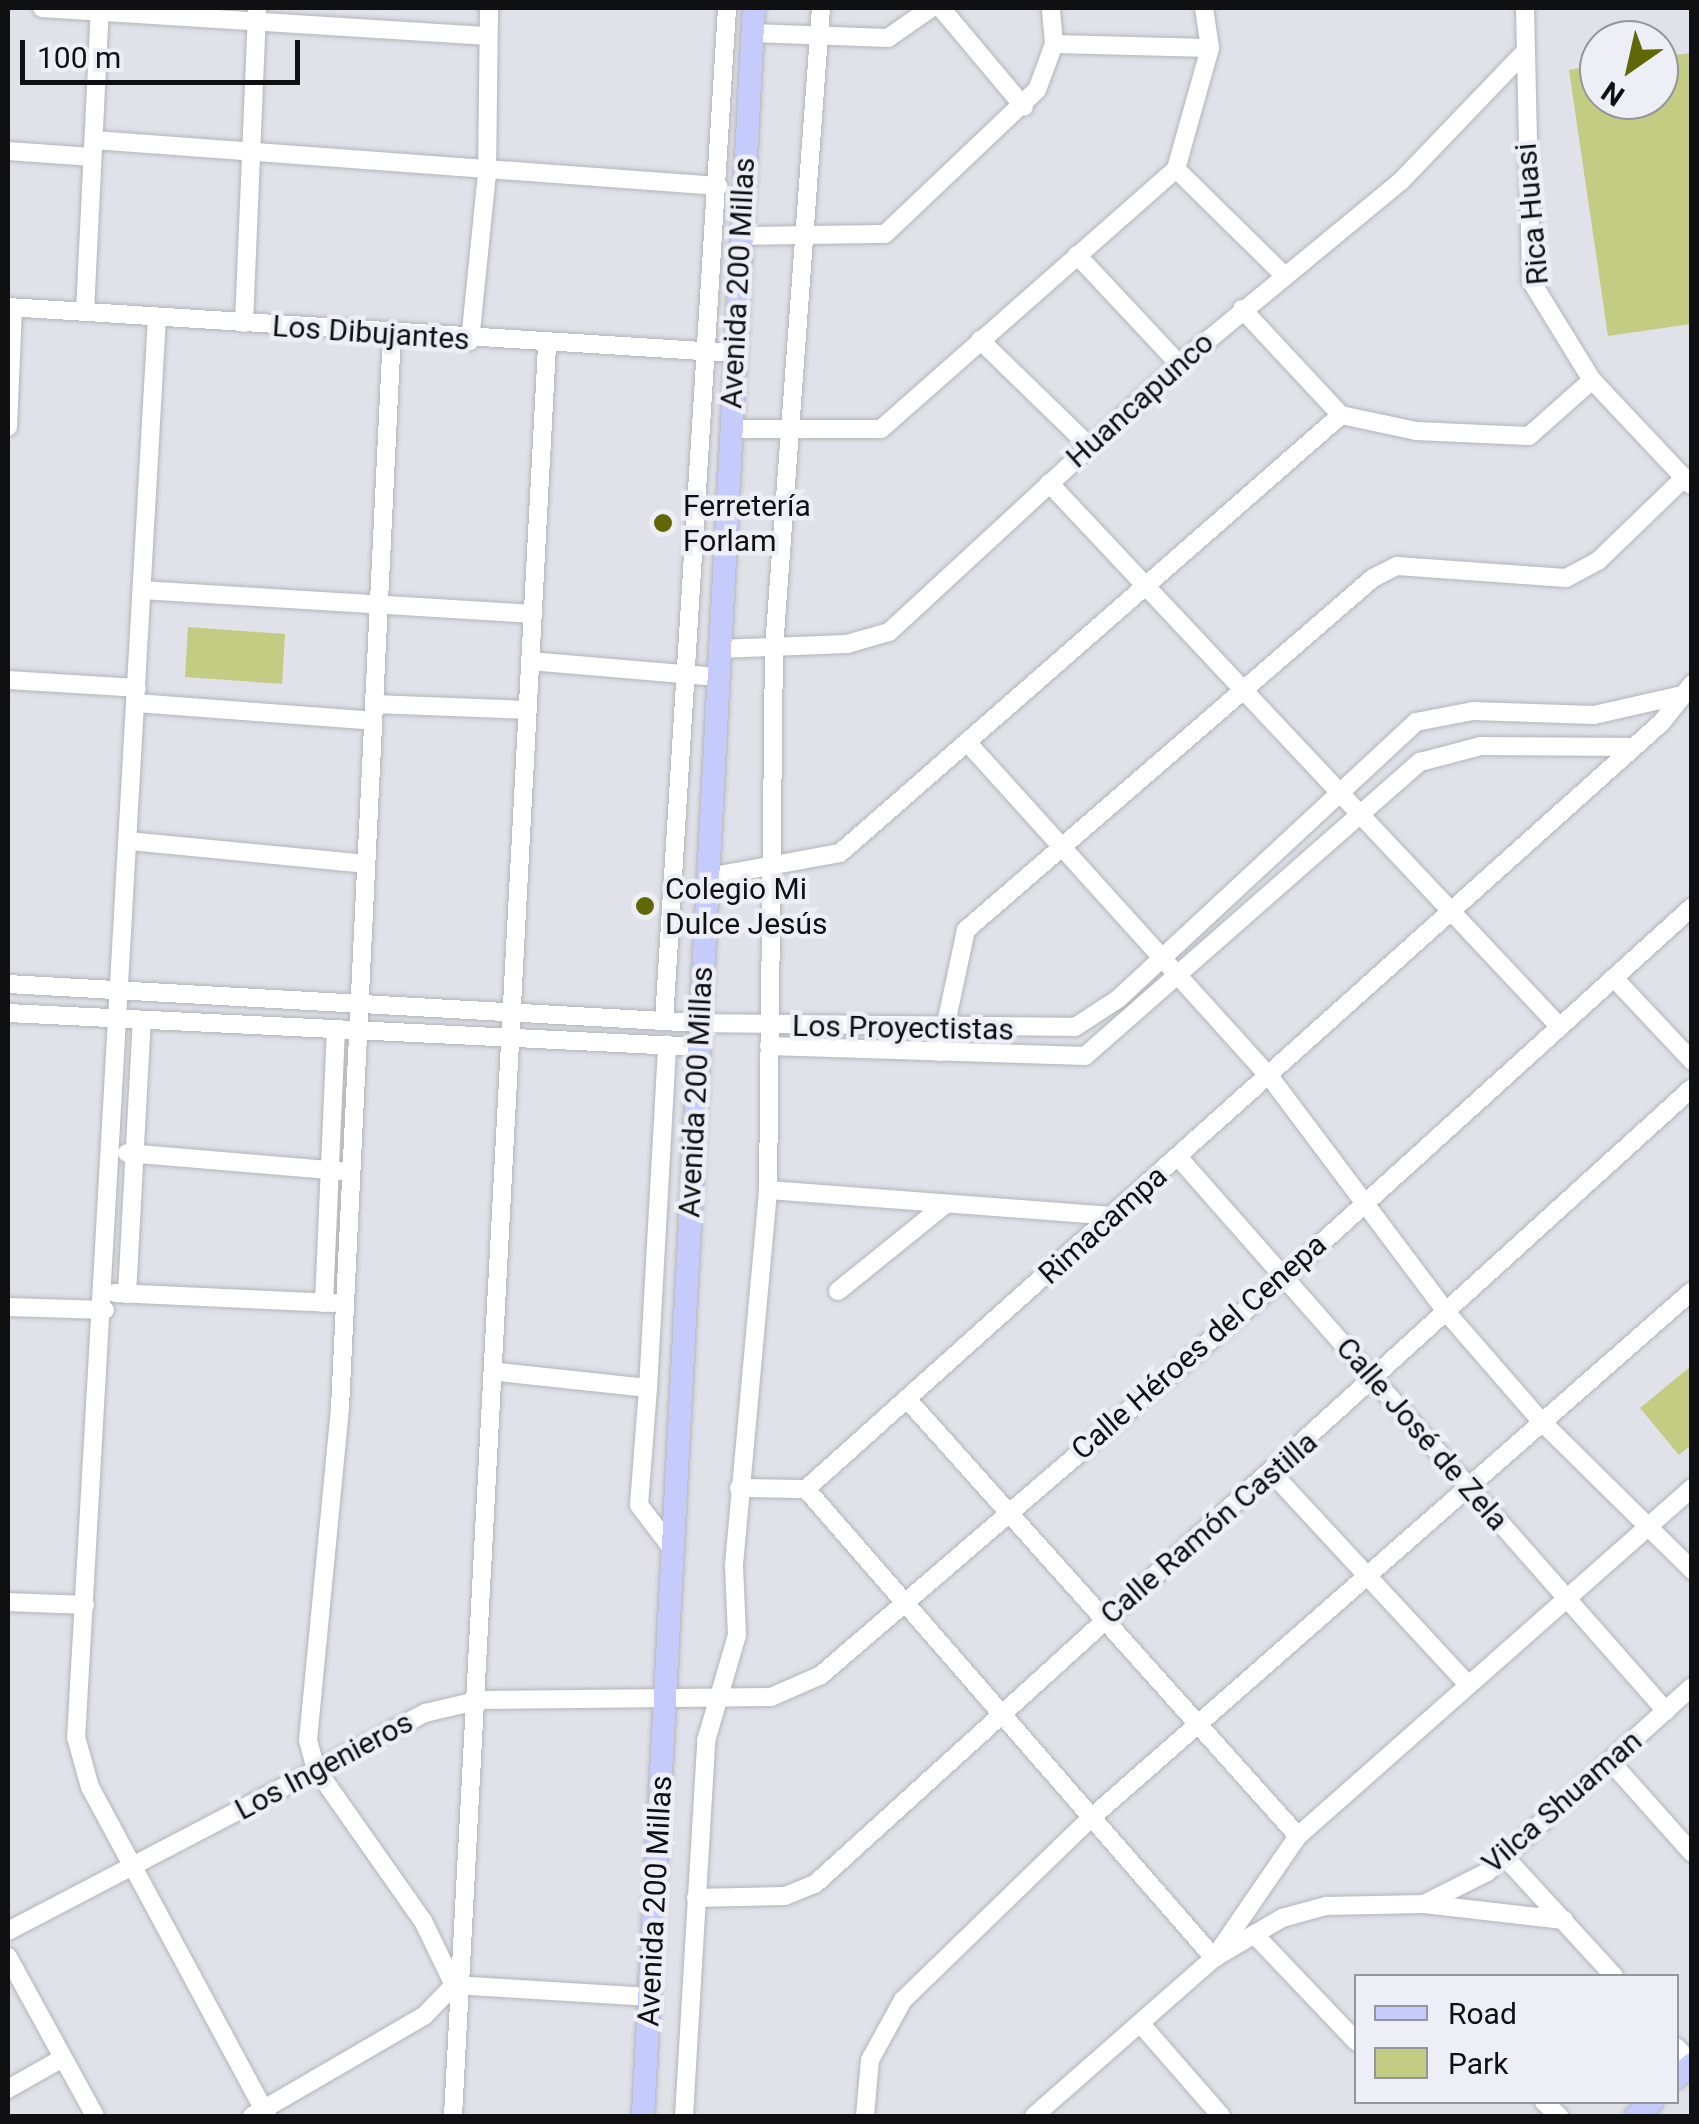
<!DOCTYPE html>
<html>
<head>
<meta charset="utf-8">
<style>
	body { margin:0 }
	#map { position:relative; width:1699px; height:2124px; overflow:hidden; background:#e1e2e9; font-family:Roboto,sans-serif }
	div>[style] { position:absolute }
	.green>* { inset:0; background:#c4cc83 }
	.roads { filter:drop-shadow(0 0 2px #b3b4bb) drop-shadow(0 0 2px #b3b4bb) }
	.minor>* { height:18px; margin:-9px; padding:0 9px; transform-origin:9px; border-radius:9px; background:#fff }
	.major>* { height:22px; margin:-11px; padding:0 11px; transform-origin:11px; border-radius:11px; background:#c6cbfe }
	.dots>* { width:28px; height:28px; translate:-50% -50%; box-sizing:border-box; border:5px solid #eeeff6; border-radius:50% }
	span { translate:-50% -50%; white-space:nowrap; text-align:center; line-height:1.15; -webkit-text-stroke:9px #eeeff6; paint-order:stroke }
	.street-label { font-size:30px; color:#101013 }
	.poi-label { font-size:30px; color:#101013 }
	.left { translate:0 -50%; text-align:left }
	.frame { position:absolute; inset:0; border:10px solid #101013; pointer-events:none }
	.legend { position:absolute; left:1354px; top:1974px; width:325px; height:130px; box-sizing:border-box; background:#eeeff6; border:2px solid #95969b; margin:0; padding:12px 18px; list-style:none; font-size:30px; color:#101013 }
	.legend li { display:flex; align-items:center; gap:20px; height:50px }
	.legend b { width:50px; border:2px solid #95969b }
	.north { position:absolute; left:1579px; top:20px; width:100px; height:100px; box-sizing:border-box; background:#eeeff6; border:2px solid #95969b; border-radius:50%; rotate:214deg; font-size:28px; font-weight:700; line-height:40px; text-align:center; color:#101013 }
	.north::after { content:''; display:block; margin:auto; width:35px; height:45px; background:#616706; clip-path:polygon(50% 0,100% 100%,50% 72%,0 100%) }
	.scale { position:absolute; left:20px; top:40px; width:280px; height:45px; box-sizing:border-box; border:5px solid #101013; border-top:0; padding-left:12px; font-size:30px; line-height:35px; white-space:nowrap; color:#101013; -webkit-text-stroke:8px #eeeff6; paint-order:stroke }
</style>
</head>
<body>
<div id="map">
	<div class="green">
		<div style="clip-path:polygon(1691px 53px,1691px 324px,1608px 336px,1569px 70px,1599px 65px,1599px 100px,1659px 100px,1659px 57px)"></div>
		<div style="clip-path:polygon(188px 627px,285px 634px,282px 684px,185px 677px)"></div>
		<div style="clip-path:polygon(1691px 1366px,1691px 1445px,1679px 1455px,1640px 1408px)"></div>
	</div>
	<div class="roads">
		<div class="minor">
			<div style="left:42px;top:8px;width:447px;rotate:3.6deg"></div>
			<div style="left:941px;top:8px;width:129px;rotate:50deg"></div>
			<div style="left:1525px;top:8px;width:273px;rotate:88.7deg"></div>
			<div style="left:1531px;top:281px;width:116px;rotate:58.4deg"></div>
			<div style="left:1592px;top:380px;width:144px;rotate:46.7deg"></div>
			<div style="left:752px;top:33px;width:136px;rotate:2.1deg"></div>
			<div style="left:888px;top:38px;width:52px;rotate:-34.9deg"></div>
			<div style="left:1054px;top:44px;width:156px;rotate:1.5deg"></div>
			<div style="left:94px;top:140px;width:626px;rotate:4.22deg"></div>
			<div style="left:8px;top:151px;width:84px;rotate:4.1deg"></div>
			<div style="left:1176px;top:169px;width:153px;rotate:44.5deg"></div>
			<div style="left:741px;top:236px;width:144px;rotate:-0.8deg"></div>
			<div style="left:885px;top:234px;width:209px;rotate:-43.5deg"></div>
			<div style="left:1037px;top:90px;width:49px;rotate:-69.7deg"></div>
			<div style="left:1054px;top:44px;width:36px;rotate:-95deg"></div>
			<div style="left:1077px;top:255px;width:149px;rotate:46.9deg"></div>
			<div style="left:8px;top:307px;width:727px;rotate:3.63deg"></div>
			<div style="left:1242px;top:309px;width:145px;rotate:47deg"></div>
			<div style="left:85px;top:312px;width:304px;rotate:-87.2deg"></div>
			<div style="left:157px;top:317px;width:1422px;rotate:93.26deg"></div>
			<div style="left:76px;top:1737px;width:52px;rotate:74.4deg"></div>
			<div style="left:90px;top:1787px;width:374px;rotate:61.7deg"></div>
			<div style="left:244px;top:323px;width:315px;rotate:-87.6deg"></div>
			<div style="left:392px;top:333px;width:1076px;rotate:92.77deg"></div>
			<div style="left:340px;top:1408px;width:334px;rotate:95.5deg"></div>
			<div style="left:308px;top:1740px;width:30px;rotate:75deg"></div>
			<div style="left:316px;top:1769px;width:186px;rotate:54.9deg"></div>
			<div style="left:423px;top:1921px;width:71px;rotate:64.2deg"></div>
			<div style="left:980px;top:340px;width:151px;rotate:44.2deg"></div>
			<div style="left:470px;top:341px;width:168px;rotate:-84.2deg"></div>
			<div style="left:487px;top:174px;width:166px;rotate:-89.3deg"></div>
			<div style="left:8px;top:427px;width:119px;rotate:-87.6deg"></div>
			<div style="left:730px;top:429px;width:151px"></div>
			<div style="left:881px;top:429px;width:393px;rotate:-41.4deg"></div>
			<div style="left:1176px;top:169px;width:126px;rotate:-74.3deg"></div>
			<div style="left:1210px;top:48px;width:40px;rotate:-98.5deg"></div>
			<div style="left:1049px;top:483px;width:744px;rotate:46.8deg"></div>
			<div style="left:142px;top:590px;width:392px;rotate:3.5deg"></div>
			<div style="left:719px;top:649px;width:128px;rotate:-2.2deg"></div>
			<div style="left:847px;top:644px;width:44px;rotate:-15.9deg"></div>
			<div style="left:889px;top:632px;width:395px;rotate:-42.7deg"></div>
			<div style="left:1179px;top:364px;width:288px;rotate:-39.5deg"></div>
			<div style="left:1401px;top:181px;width:173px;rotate:-46.2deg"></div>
			<div style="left:530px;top:661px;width:188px;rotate:4.9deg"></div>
			<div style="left:8px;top:680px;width:129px;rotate:3.5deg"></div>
			<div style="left:136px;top:703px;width:238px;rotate:4.3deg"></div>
			<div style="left:374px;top:704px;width:153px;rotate:2.2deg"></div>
			<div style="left:967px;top:742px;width:452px;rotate:47.9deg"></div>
			<div style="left:1270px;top:1077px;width:295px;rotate:53.1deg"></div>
			<div style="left:1447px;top:1313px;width:142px;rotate:49deg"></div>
			<div style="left:1540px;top:1420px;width:214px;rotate:44.6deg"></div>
			<div style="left:129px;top:841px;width:238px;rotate:5.5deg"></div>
			<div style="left:709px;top:877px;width:133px;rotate:-10.4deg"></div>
			<div style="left:840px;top:853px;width:665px;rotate:-41.16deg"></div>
			<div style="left:1341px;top:415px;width:77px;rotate:12deg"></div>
			<div style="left:1416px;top:431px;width:113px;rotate:2.5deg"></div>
			<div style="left:1529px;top:436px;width:84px;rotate:-41.6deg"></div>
			<div style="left:1614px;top:978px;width:114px;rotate:46.8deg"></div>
			<div style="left:8px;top:984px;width:692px;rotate:3.23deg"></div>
			<div style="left:699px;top:1023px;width:376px;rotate:0.6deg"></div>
			<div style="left:1075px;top:1027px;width:51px;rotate:-33.1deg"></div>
			<div style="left:1118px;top:999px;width:407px;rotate:-42.9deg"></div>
			<div style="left:1416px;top:722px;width:58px;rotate:-10.9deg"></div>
			<div style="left:1473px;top:711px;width:121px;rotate:1.9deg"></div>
			<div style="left:1594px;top:715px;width:86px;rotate:-12.7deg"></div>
			<div style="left:8px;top:1013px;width:691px;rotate:2.82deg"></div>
			<div style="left:664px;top:1021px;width:1015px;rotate:-86.44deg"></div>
			<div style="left:769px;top:1046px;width:316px;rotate:1.8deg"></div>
			<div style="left:1085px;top:1056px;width:446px;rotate:-41.3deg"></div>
			<div style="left:1420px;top:762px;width:63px;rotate:-14.7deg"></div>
			<div style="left:1481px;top:746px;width:152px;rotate:0.4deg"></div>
			<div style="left:940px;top:1052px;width:125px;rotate:-78deg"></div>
			<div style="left:966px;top:930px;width:538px;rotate:-40.86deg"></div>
			<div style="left:1373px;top:578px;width:27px;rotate:-27deg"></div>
			<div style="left:1397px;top:566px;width:169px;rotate:4.1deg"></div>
			<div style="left:1566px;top:578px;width:36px;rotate:-28deg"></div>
			<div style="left:1598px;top:561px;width:121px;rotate:-44deg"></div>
			<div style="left:127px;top:1153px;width:214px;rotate:4.8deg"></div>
			<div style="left:1179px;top:1158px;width:737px;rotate:48.63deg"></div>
			<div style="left:768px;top:1190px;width:346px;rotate:4.3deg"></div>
			<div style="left:838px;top:1291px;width:139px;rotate:-38.9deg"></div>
			<div style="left:115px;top:1293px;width:219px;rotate:2.6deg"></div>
			<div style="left:127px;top:1294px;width:273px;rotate:-86.9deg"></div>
			<div style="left:324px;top:1303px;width:273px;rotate:-87.5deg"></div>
			<div style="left:8px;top:1307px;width:97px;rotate:1.8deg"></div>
			<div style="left:498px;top:1372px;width:151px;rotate:6.1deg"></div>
			<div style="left:648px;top:1388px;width:117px;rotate:94.4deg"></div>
			<div style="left:639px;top:1505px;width:56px;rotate:52.9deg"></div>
			<div style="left:648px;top:1388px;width:344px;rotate:-86.8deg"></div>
			<div style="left:907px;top:1399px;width:586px;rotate:48.18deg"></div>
			<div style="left:1272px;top:1473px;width:289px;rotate:47.2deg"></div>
			<div style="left:739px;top:1488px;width:67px;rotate:0.9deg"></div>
			<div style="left:806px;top:1489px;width:1148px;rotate:-41.86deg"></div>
			<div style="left:1661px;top:723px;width:50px;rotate:-51.5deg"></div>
			<div style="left:806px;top:1489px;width:622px;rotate:48.98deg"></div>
			<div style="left:1214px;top:1958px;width:148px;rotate:-55.5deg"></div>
			<div style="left:1298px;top:1836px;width:526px;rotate:-41.45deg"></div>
			<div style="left:8px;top:1602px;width:77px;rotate:2.2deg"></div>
			<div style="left:1610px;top:1761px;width:123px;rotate:48.3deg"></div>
			<div style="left:1504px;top:1856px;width:163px;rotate:47.5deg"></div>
			<div style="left:696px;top:1898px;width:89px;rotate:-1.3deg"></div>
			<div style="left:785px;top:1896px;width:32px;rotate:-22deg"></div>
			<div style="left:815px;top:1884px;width:1184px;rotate:-42.23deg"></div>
			<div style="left:1426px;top:1903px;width:68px;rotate:-26.9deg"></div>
			<div style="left:1487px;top:1872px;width:276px;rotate:-42.1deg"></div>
			<div style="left:8px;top:1931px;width:471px;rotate:-27.6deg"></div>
			<div style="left:425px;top:1713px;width:57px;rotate:-13.1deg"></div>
			<div style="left:481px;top:1700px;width:290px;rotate:-0.6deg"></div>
			<div style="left:771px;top:1697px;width:55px;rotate:-23.7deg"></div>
			<div style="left:821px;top:1675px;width:611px;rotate:-40.68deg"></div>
			<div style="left:1284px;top:1277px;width:551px;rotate:-42.2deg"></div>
			<div style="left:1254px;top:1934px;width:148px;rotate:46.4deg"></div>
			<div style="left:8px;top:1957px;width:181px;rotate:61.3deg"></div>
			<div style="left:1140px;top:2023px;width:123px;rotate:48.9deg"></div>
			<div style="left:1676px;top:2047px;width:23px;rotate:47deg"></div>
			<div style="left:8px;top:2089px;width:61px;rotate:-29.5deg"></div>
			<div style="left:1544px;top:2102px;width:21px;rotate:43deg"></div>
			<div style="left:252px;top:2116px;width:199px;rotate:-30.2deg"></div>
			<div style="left:424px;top:2016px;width:43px;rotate:-45.9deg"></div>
			<div style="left:454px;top:1985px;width:196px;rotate:3.5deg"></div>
			<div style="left:453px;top:2116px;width:1774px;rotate:-86.96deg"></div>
			<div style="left:684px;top:2116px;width:376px;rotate:-86.6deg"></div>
			<div style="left:706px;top:1741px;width:110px;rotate:-73.7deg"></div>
			<div style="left:737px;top:1635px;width:70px;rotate:-92.5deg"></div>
			<div style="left:734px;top:1565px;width:377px;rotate:-84.8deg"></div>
			<div style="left:768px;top:1190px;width:542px;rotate:-89.37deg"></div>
			<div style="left:774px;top:648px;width:642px;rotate:-85.8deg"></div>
			<div style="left:865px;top:2116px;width:56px;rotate:-84.9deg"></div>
			<div style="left:870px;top:2060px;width:68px;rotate:-61.2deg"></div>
			<div style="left:903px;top:2000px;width:262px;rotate:-44.1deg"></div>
			<div style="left:1091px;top:1818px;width:799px;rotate:-41.25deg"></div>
			<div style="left:1034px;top:2116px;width:240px;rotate:-41.3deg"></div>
			<div style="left:1214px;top:1958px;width:79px;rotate:-30.5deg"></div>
			<div style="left:1282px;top:1918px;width:46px;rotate:-15.3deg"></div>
			<div style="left:1326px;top:1906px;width:98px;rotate:-1.2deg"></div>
			<div style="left:1424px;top:1904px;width:141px;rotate:6.5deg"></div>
		</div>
		<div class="major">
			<div style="left:1676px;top:2078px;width:21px;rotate:-41deg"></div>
			<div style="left:643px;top:2116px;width:2111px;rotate:-86.99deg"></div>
			<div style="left:1636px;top:2116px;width:21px;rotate:-41deg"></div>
		</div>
	</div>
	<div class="dots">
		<div style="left:663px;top:523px;background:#616706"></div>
		<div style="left:645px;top:906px;background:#616706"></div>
	</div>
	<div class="street-label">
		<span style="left:1532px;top:214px;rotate:-95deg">Rica Huasi</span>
		<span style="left:738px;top:283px;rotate:-87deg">Avenida 200 Millas</span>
		<span style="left:371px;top:333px;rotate:4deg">Los Dibujantes</span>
		<span style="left:1140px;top:400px;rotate:-42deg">Huancapunco</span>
		<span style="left:903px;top:1028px;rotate:1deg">Los Proyectistas</span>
		<span style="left:696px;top:1092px;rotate:-87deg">Avenida 200 Millas</span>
		<span style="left:1103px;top:1225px;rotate:-42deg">Rimacampa</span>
		<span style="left:1199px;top:1347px;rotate:-41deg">Calle Héroes del Cenepa</span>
		<span style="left:1422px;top:1434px;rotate:49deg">Calle José de Zela</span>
		<span style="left:1209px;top:1528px;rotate:-41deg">Calle Ramón Castilla</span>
		<span style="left:324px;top:1766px;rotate:-28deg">Los Ingenieros</span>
		<span style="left:1562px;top:1802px;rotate:-41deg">Vilca Shuaman</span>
		<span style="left:655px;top:1901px;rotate:-87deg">Avenida 200 Millas</span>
	</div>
	<div class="poi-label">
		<span class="left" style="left:683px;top:523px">Ferretería<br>Forlam</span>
		<span class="left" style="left:665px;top:906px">Colegio Mi<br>Dulce Jesús</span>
	</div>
	<div class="frame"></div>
	<ul class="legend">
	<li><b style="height:12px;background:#c6cbfe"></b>Road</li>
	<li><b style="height:28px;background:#c4cc83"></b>Park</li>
	</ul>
	<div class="north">N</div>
	<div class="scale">100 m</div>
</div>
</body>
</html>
